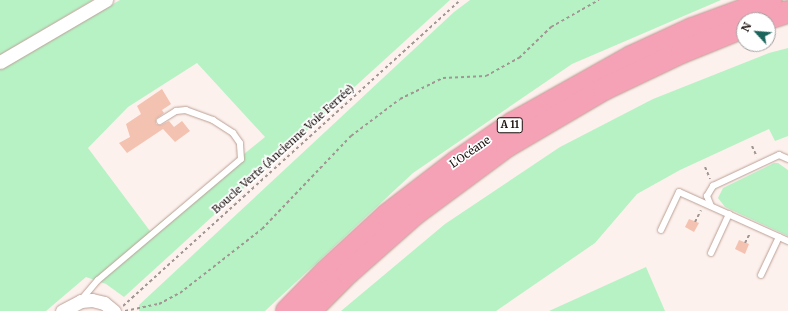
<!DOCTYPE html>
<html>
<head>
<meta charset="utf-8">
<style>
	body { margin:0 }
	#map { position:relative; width:788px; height:311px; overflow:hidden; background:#fdf1ed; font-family:Merriweather,serif }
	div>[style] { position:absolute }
	.green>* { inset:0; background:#b7f2c5 }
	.building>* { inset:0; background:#f4c2b0 }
	.path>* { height:2px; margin-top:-1px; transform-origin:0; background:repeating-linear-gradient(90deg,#a29693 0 3px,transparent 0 6px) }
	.roads { filter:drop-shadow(0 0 1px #bb9f95) drop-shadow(0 0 1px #bb9f95) }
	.lane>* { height:6px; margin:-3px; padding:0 3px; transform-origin:3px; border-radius:3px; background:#fff }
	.street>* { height:13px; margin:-6.5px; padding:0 6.5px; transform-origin:6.5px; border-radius:6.5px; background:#fff }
	.highway>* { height:22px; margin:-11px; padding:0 11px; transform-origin:11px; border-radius:11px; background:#f5a1b6 }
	span { translate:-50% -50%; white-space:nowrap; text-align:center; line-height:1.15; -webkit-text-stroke:3.5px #fff; paint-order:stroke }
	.shield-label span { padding:1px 3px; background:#fff; border:1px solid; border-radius:3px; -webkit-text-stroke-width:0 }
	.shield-label { font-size:10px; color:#1a100d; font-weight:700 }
	.street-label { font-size:11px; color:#1a100d }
	.north { position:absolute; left:736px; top:12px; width:40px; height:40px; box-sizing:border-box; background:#fff; border:1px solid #a39f9e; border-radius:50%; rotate:296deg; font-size:11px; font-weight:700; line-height:16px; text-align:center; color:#1a100d }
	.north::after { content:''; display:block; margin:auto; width:14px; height:18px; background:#1a645b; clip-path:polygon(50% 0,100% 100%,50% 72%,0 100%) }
</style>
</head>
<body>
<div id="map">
	<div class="green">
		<div style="clip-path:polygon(0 0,93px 0,0 55px)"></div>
		<div style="clip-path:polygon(evenodd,120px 0,450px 0,124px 297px,106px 284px,86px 277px,46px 311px,0 311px,0 69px,120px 0,197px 63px,265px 137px,150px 231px,88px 148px,128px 107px,197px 63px)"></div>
		<div style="clip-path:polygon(470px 0,721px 0,572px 64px,413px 173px,265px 311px,139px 311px,139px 305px,454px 12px)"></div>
		<div style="clip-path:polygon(788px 48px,788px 136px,775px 141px,769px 129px,680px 170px,637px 194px,595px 243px,496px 311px,341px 311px,445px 224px,560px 147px,653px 99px,769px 53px)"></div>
		<div style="clip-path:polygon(774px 163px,778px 163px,788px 170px,788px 236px,725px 207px,718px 198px,723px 188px)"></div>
		<div style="clip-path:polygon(646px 267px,665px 311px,549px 311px)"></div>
	</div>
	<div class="building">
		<div style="clip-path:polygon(162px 89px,171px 104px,162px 110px,164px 113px,156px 119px,156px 124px,161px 125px,169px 121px,174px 127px,182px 121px,190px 131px,175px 142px,163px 129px,127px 153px,119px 143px,130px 137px,126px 124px,141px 114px,137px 106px)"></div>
		<div style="clip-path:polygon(689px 219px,699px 223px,694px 232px,685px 227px)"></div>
		<div style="clip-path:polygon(739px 240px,749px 244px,745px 254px,735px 249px)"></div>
	</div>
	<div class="path">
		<div style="left:752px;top:146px;width:12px;rotate:66deg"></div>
		<div style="left:705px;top:167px;width:13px;rotate:67deg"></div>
		<div style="left:695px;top:222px;width:13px;rotate:-63deg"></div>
		<div style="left:745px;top:243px;width:11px;rotate:-63deg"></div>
		<div style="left:123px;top:306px;width:455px;rotate:-42.2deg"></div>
		<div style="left:125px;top:311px;width:35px;rotate:-12deg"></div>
		<div style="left:159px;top:304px;width:24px;rotate:-28deg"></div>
		<div style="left:180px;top:293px;width:104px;rotate:-38deg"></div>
		<div style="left:262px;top:229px;width:129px;rotate:-46.3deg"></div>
		<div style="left:351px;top:136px;width:61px;rotate:-37.1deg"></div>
		<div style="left:400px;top:99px;width:48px;rotate:-26deg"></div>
		<div style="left:443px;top:78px;width:43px;rotate:-2.7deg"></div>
		<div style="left:486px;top:76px;width:38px;rotate:-29deg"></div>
		<div style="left:519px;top:58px;width:45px;rotate:-44.1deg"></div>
		<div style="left:551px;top:27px;width:55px;rotate:-29.4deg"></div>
	</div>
	<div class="roads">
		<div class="lane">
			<div style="left:711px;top:206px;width:11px;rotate:-112deg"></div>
			<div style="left:707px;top:196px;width:12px;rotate:-59deg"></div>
			<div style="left:713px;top:186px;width:73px;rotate:-25.2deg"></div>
			<div style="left:779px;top:155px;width:10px;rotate:24deg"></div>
			<div style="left:661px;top:230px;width:42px;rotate:-64.7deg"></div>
			<div style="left:679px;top:192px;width:120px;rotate:24.2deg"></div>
			<div style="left:711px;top:253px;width:43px;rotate:-65.2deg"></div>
			<div style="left:761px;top:275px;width:42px;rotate:-64.7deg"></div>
			<div style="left:81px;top:300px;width:26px;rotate:-50deg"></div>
			<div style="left:98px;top:280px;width:187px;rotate:-40.2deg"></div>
			<div style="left:241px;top:159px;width:16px;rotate:-94deg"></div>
			<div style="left:240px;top:143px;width:12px;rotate:-125deg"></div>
			<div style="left:233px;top:133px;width:24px;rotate:-147deg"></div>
			<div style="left:213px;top:120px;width:29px;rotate:-160deg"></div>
			<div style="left:186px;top:110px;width:10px;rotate:174deg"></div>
			<div style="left:176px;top:111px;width:19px;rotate:148deg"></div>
		</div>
		<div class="street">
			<div style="left:0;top:62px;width:123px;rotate:-30.3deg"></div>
			<div style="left:62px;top:311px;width:21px;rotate:-28deg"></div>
			<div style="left:81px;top:301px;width:11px;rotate:-5deg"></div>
			<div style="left:92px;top:300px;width:12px;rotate:14deg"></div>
			<div style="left:104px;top:303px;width:13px;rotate:39deg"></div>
		</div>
		<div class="highway">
			<div style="left:763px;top:20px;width:26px;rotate:-18deg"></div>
			<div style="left:287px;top:311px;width:54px;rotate:-45.7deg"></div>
			<div style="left:325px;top:272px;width:84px;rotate:-42.6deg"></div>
			<div style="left:387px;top:215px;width:87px;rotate:-37.5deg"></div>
			<div style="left:456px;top:162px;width:69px;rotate:-34.4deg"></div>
			<div style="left:513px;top:123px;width:135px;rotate:-29.2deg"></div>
			<div style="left:631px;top:57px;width:67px;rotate:-24.7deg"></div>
			<div style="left:692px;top:29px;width:84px;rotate:-20.2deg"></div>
			<div style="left:310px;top:311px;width:54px;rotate:-45deg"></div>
			<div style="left:348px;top:273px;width:91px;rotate:-41.4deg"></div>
			<div style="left:416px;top:213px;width:113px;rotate:-36.4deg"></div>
			<div style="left:507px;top:146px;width:113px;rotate:-30.4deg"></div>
			<div style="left:604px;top:89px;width:86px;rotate:-25.4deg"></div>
			<div style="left:682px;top:52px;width:67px;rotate:-22deg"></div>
		</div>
	</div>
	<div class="shield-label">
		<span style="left:510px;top:125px">A 11</span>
	</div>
	<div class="street-label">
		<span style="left:283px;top:149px;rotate:-42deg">Boucle Verte (Ancienne Voie Ferrée)</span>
		<span style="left:470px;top:152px;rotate:-35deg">L’Océane</span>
	</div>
	<div class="north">N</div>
</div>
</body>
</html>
